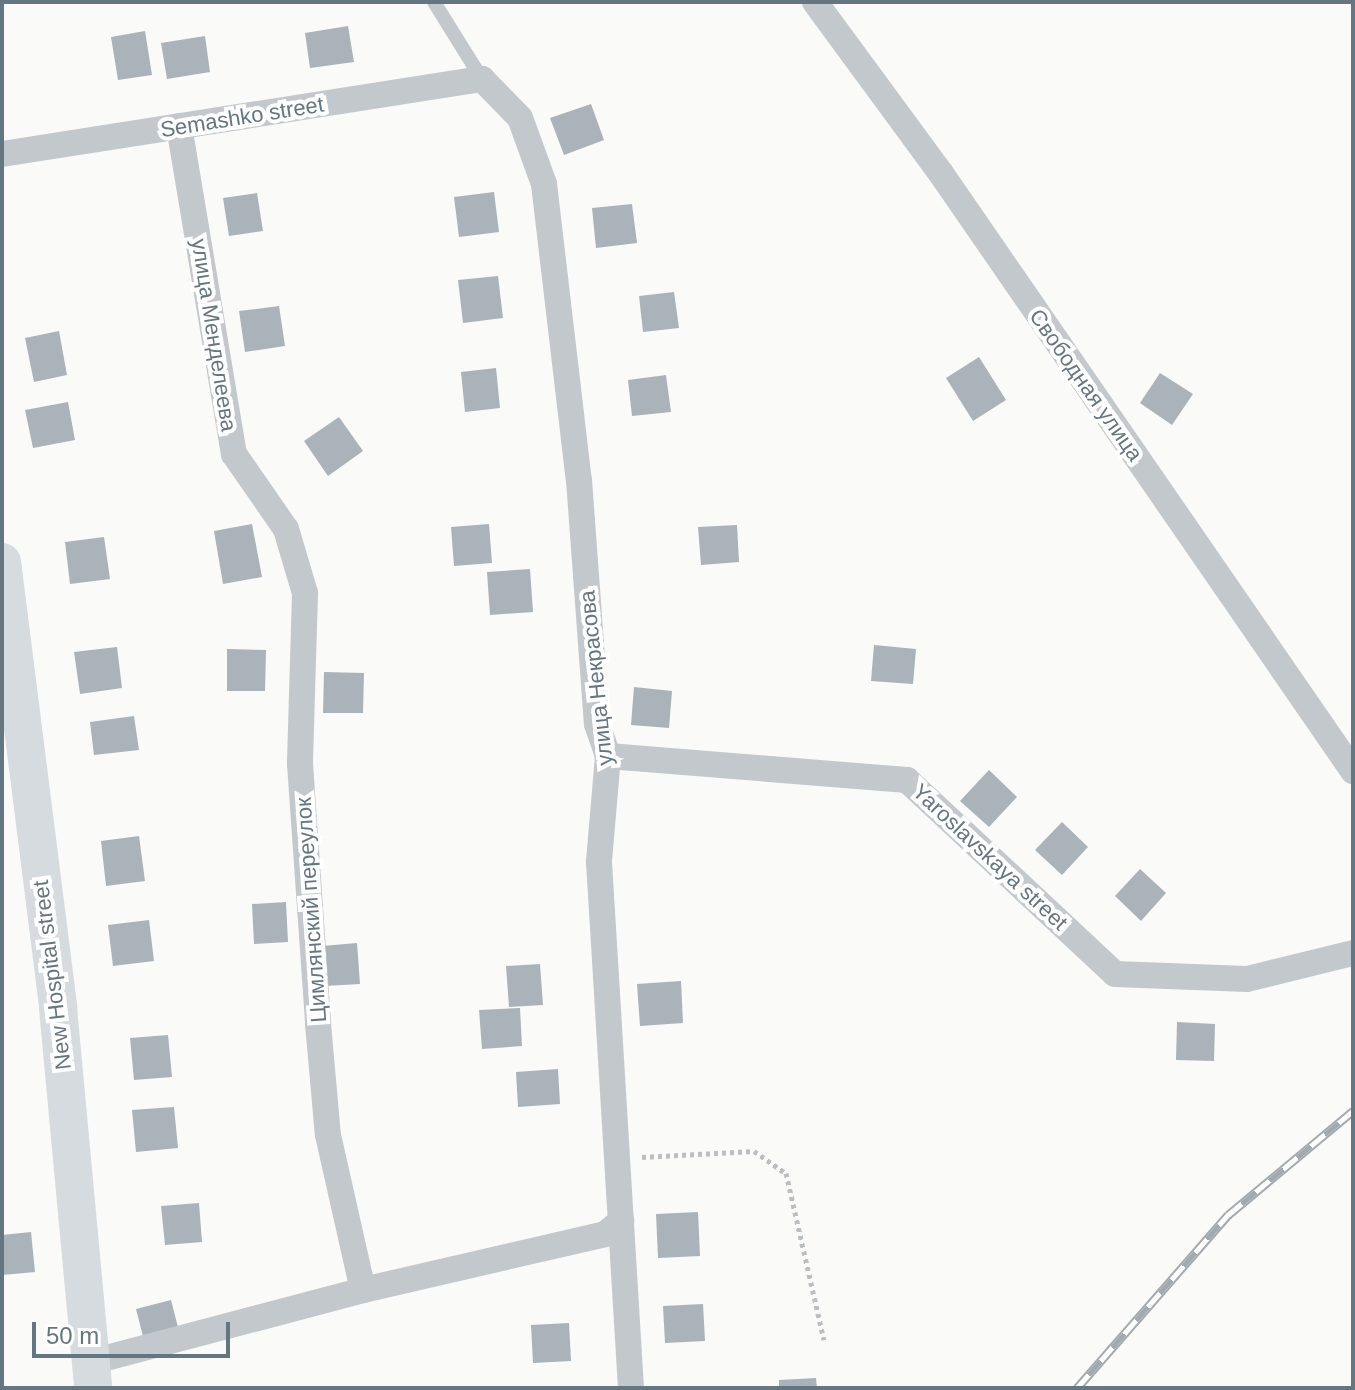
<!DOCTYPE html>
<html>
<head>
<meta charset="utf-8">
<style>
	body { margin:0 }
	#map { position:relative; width:1355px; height:1390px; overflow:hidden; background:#fafaf8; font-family:Helvetica,sans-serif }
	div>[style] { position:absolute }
	.building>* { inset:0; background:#aab3b9 }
	.path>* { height:5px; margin-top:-2.5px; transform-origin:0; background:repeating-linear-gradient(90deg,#bbbfc2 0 4px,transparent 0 8px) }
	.lane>* { height:14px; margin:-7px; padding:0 7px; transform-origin:7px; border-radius:7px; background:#c3c8cc }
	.street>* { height:26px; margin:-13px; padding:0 13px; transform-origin:13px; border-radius:13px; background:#c3c8cc }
	.secondary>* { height:38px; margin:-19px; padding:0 19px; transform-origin:19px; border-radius:19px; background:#d6dbdf }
	.rail>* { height:9px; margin-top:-4.5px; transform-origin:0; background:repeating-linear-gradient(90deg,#fff 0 18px,#a2aab0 0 36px); box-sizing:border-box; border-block:2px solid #a2aab0 }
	span { translate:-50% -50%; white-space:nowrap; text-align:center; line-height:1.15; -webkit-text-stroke:8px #fff; paint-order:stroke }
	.street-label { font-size:22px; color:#657683 }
	.frame { position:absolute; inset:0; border:4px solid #657683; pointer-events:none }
	.scale { position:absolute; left:32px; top:1322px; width:198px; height:36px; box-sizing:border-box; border:4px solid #657683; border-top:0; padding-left:10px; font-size:24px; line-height:28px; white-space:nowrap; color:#657683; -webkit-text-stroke:6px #fff; paint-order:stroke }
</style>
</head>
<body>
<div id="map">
	<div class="building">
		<div style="clip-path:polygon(348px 26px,354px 62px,310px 68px,305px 33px)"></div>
		<div style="clip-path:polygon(145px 31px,152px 75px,118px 80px,111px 37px)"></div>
		<div style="clip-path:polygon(205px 36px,210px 72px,167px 79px,161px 43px)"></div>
		<div style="clip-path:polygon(591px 104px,604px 140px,564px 155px,550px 118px)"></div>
		<div style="clip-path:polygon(494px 192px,499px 232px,459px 237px,454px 197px)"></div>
		<div style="clip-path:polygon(257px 193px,263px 231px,229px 236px,223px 198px)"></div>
		<div style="clip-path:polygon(632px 204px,637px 243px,596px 248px,592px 208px)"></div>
		<div style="clip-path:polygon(498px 276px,503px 318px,463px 323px,458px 280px)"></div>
		<div style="clip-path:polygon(674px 292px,679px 328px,643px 332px,639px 296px)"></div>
		<div style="clip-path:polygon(279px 306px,285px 346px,245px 352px,239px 311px)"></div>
		<div style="clip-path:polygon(59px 331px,67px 375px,34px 382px,25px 338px)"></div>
		<div style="clip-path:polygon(979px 357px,1006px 400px,973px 421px,946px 378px)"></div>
		<div style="clip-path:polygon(496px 368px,500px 408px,465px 412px,461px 372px)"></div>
		<div style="clip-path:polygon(1160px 373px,1193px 394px,1172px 425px,1140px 403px)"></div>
		<div style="clip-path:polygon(666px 375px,671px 412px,632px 416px,628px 380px)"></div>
		<div style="clip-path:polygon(68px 402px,75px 440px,33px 448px,25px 410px)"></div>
		<div style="clip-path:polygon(339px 417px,363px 451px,328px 476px,304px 441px)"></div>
		<div style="clip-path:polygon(252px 524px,262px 577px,223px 584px,214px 531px)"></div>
		<div style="clip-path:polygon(489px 524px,492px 563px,454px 566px,451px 527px)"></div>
		<div style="clip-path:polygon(737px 525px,739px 562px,701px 565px,698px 527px)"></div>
		<div style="clip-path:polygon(104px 537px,110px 579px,70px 584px,65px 542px)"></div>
		<div style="clip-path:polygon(530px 569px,533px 612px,490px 615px,487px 572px)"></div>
		<div style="clip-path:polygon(874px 645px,916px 649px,913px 684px,871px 681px)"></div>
		<div style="clip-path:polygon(117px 647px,122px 688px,80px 694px,74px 652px)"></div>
		<div style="clip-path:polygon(227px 649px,266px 650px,265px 691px,227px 691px)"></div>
		<div style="clip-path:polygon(324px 672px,364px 673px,363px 713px,323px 713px)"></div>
		<div style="clip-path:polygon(634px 687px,672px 691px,669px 728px,631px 725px)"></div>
		<div style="clip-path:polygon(134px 716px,139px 750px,94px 755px,90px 722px)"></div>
		<div style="clip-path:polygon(989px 770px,1017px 797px,989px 827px,960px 801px)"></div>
		<div style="clip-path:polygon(1062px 822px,1088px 847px,1062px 875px,1035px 850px)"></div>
		<div style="clip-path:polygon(139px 836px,145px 881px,106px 886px,101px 841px)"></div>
		<div style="clip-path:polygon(1140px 869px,1166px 893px,1141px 921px,1115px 896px)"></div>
		<div style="clip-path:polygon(286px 902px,288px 942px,254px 944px,252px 904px)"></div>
		<div style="clip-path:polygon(149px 920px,154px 961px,113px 966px,108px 925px)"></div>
		<div style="clip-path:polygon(357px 943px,360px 984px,325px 986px,322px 946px)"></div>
		<div style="clip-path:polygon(540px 964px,543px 1005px,509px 1007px,506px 966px)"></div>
		<div style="clip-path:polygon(681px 981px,683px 1023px,640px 1026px,637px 984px)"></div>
		<div style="clip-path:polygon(520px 1008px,522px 1046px,482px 1049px,479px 1010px)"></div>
		<div style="clip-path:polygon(1177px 1022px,1215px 1024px,1214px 1061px,1176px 1060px)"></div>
		<div style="clip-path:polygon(168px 1035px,172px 1077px,134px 1080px,130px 1038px)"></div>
		<div style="clip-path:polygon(558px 1069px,560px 1104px,518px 1107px,516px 1072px)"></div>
		<div style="clip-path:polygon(174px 1107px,178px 1148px,136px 1152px,132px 1110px)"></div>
		<div style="clip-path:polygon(199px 1203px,202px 1242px,165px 1245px,161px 1206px)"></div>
		<div style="clip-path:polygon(698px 1212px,700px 1256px,658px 1258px,656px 1214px)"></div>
		<div style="clip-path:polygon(31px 1232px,35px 1272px,2px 1275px,2px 1235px)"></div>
		<div style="clip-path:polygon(171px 1300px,180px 1335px,145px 1344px,136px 1309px)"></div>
		<div style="clip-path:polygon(703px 1304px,705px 1341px,665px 1343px,663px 1306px)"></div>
		<div style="clip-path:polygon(569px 1323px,571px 1361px,533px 1363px,531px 1325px)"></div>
		<div style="clip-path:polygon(816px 1378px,817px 1388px,779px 1388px,779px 1380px)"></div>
	</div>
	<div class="path">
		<div style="left:642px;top:1157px;width:112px;rotate:-3.1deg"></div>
		<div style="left:754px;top:1151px;width:39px;rotate:35deg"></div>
		<div style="left:786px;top:1173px;width:171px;rotate:77.2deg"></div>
	</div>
	<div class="lane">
		<div style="left:434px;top:2px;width:91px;rotate:58.1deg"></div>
	</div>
	<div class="street">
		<div style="left:815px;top:2px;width:211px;rotate:53.7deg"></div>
		<div style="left:940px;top:172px;width:728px;rotate:55.41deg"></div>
		<div style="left:179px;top:126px;width:333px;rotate:80.5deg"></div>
		<div style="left:234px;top:454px;width:91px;rotate:55.3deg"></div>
		<div style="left:286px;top:529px;width:67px;rotate:73.5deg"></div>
		<div style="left:305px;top:593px;width:171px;rotate:91.7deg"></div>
		<div style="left:300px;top:764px;width:261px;rotate:86deg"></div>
		<div style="left:318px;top:1024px;width:111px;rotate:84.9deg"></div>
		<div style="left:328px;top:1135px;width:159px;rotate:77.3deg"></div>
		<div style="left:2px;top:154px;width:486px;rotate:-8.9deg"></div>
		<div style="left:482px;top:79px;width:54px;rotate:45.7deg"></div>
		<div style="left:520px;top:118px;width:70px;rotate:70deg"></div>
		<div style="left:544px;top:184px;width:298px;rotate:83.3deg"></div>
		<div style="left:579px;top:480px;width:245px;rotate:85.8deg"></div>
		<div style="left:597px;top:724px;width:34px;rotate:71deg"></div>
		<div style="left:608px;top:756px;width:106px;rotate:94.9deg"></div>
		<div style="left:599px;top:862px;width:527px;rotate:86.52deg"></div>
		<div style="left:608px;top:756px;width:300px;rotate:4.6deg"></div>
		<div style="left:907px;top:780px;width:284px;rotate:43deg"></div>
		<div style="left:1115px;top:974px;width:132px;rotate:2.2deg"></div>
		<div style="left:1247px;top:979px;width:109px;rotate:-13.8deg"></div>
		<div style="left:91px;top:1362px;width:281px;rotate:-14.8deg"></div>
		<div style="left:363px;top:1290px;width:248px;rotate:-13deg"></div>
		<div style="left:605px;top:1234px;width:21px;rotate:-39deg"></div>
	</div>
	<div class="secondary">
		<div style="left:2px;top:562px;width:450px;rotate:82.8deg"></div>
		<div style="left:58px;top:1008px;width:382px;rotate:84.7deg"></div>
	</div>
	<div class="rail">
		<div style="left:1077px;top:1388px;width:230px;rotate:-48.9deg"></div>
		<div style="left:1228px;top:1215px;width:163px;rotate:-39.8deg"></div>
	</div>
	<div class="street-label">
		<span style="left:242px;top:117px;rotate:-9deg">Semashko street</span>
		<span style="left:214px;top:335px;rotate:81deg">улица Менделеева</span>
		<span style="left:1086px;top:385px;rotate:55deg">Свободная улица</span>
		<span style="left:596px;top:678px;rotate:-96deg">улица Некрасова</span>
		<span style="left:990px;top:857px;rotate:43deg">Yaroslavskaya street</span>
		<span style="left:311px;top:910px;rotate:-94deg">Цимлянский переулок</span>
		<span style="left:52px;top:975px;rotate:-97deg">New Hospital street</span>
	</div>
	<div class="frame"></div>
	<div class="scale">50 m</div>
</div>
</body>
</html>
